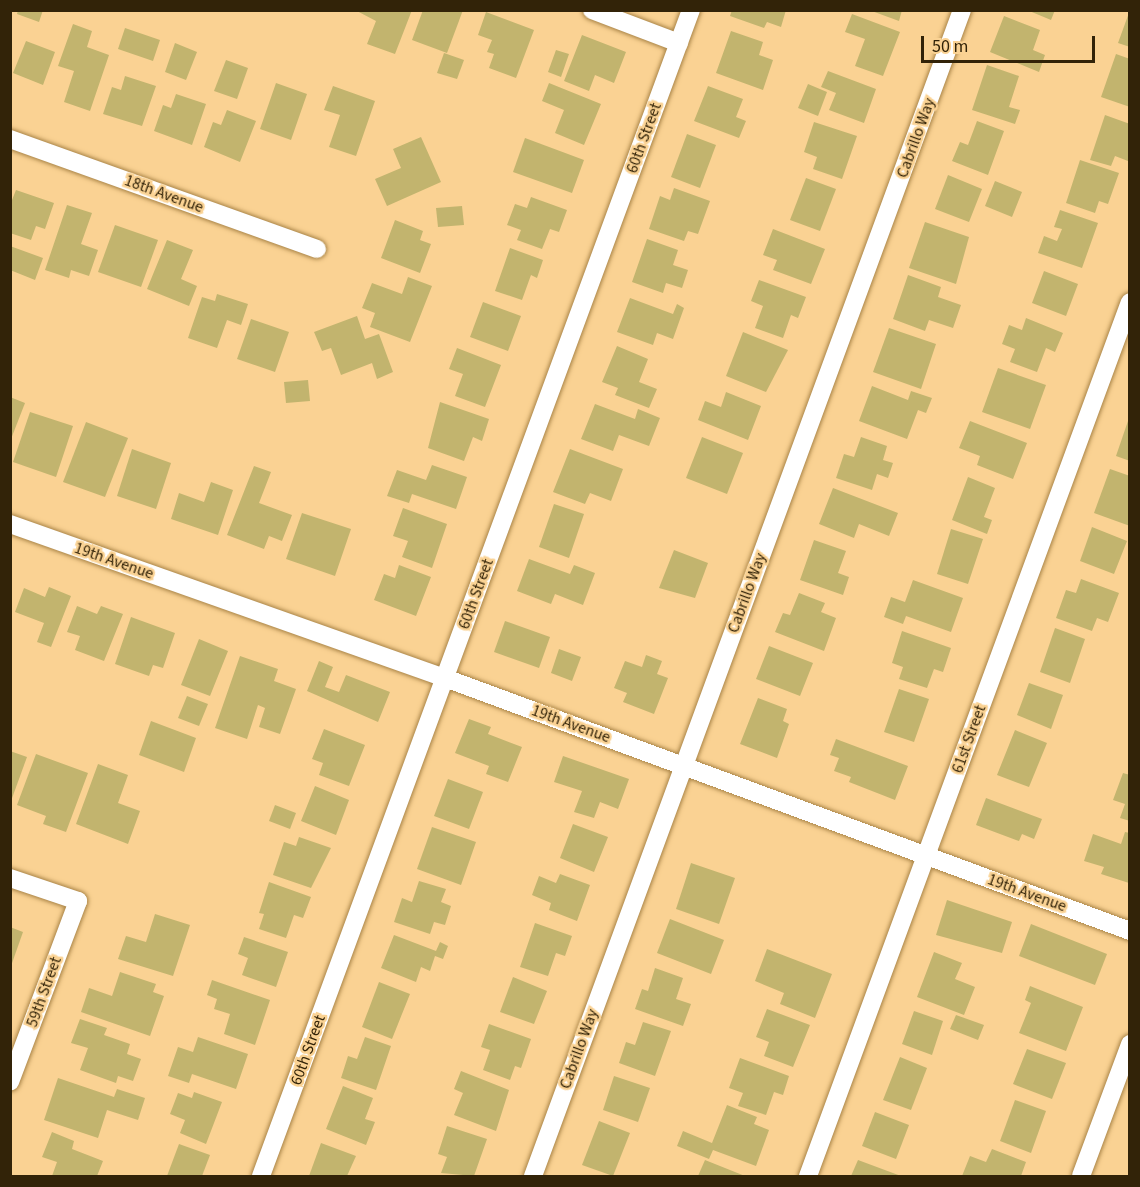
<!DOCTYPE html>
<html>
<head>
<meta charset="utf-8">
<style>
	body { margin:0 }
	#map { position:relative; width:1140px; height:1187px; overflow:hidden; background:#fad293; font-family:"Source Sans 3",sans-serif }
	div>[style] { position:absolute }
	.building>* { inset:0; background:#c2b46e }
	.roads { filter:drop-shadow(0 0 2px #a98447) drop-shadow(0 0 2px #a98447) }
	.street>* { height:18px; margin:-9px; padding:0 9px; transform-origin:9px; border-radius:9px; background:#fff }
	span { translate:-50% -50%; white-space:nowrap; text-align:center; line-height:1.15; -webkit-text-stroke:5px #fad293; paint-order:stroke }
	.street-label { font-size:16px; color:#322308 }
	.frame { position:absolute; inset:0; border:12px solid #322308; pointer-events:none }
	.scale { position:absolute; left:921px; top:36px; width:174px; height:27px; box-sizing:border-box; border:3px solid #322308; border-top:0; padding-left:8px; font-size:18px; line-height:21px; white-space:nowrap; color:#322308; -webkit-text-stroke:4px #fad293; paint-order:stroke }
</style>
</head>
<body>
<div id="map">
	<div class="building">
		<div style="clip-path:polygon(18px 10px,43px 10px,39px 22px,17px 14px)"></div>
		<div style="clip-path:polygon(355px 10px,412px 10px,395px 54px,367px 44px,376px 21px)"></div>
		<div style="clip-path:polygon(423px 10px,463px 10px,447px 53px,412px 40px)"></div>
		<div style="clip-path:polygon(732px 10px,786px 10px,781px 27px,767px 22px,764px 28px,730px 16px)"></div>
		<div style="clip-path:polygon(869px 10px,902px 10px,899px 21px)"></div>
		<div style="clip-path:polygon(1027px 10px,1055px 10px,1051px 20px)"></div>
		<div style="clip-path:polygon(1130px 10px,1130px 47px,1118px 43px)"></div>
		<div style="clip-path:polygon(486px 12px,534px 30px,516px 78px,489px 68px,494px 54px,487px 52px,492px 40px,478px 35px)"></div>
		<div style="clip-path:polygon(852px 14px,900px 32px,883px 76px,855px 66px,865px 39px,845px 32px)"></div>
		<div style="clip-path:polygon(1004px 16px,1040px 30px,1033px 50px,1045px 55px,1039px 72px,990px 52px)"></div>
		<div style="clip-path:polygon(73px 24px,92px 31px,87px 47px,109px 55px,90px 111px,64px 102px,74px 71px,58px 66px)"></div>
		<div style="clip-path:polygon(125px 28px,160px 40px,153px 61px,118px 49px)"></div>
		<div style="clip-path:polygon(731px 31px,763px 42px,759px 55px,773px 60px,763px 90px,716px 73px)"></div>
		<div style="clip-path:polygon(582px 35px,626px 52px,614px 83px,595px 75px,589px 91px,564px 81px)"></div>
		<div style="clip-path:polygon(26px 41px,55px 52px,43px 85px,13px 73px)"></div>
		<div style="clip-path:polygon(175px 43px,197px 52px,186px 80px,165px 72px)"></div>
		<div style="clip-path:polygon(556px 50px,569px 54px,561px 77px,548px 72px)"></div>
		<div style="clip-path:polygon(444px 53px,464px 60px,457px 79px,437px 73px)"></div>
		<div style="clip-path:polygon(1116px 54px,1130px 59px,1130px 107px,1101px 97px)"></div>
		<div style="clip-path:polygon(226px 60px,248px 68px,237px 99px,214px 91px)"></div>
		<div style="clip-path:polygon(987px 65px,1019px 76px,1009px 107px,1020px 110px,1015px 124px,972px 110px)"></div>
		<div style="clip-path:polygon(828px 71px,876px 89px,864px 123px,829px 110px,836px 93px,821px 87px)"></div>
		<div style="clip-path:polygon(125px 76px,156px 86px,142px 126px,103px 114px,112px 87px,121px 90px)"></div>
		<div style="clip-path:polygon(276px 83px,307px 94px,291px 140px,260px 129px)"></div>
		<div style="clip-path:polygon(549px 83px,601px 104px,584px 145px,555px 133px,564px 110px,542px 101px)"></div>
		<div style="clip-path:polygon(808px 84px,827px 92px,818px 116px,798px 108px)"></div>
		<div style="clip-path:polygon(333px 86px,375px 101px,356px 156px,329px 147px,340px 115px,324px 110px)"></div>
		<div style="clip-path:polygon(708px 86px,743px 99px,736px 117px,746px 121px,739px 138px,694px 121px)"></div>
		<div style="clip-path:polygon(176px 94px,206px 104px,192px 145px,154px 131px,163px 105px,171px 108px)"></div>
		<div style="clip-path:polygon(227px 110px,256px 121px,240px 162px,204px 147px,213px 122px,221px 125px)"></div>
		<div style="clip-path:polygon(1105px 115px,1130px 124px,1128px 161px,1115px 156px,1111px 166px,1090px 160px)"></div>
		<div style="clip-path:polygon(977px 121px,1004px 131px,988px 175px,952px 161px,960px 142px,968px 145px)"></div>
		<div style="clip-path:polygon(814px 122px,857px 136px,842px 179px,813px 169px,817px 157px,804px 152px)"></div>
		<div style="clip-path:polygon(687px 134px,716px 145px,700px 188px,671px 177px)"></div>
		<div style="clip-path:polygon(421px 137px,441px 182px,387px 206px,375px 179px,401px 168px,393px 149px)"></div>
		<div style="clip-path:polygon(525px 138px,584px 160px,572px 193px,513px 172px)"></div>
		<div style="clip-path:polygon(1080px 160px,1119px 173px,1108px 204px,1099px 201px,1095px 213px,1066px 203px)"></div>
		<div style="clip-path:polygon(948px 175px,982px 189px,969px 222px,935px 209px)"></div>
		<div style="clip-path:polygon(806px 178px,836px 189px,820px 231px,790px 220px)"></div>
		<div style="clip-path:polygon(995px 181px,1022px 192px,1012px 217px,985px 206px)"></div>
		<div style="clip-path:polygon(674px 188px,710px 201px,698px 234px,688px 231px,684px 241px,649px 229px,660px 196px,670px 200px)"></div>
		<div style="clip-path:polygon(16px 190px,54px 203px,45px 229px,36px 226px,31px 240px,10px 233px,10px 205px)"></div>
		<div style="clip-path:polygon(531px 197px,567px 210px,559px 232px,550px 229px,542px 249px,517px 240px,521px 230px,507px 225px,515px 204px,527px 208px)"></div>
		<div style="clip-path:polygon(67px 205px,92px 213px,81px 244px,98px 250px,89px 276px,71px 270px,69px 278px,45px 270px)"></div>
		<div style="clip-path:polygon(462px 206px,464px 225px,438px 227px,436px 208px)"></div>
		<div style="clip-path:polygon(1060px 210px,1098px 223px,1082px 268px,1038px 253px,1044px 236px,1057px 241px,1062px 229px,1054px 227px)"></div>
		<div style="clip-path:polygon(395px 220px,423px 231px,420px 240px,431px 244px,420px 273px,381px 258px)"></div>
		<div style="clip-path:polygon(925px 222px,969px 237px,956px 284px,909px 268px)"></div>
		<div style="clip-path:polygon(115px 225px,158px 240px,141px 287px,98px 272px)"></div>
		<div style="clip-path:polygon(773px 229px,825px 249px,811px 284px,773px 270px,777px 260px,763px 255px)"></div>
		<div style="clip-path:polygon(647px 239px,678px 250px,673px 265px,688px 270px,682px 288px,666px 283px,663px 293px,632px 282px)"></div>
		<div style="clip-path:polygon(167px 240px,193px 250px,181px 279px,197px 286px,189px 306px,147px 289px)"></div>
		<div style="clip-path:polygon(10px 246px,43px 258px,35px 280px,10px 270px)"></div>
		<div style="clip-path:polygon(510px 248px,543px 260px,537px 278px,531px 275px,522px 300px,495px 291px)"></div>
		<div style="clip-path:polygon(1044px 271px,1078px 284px,1066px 316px,1032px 303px)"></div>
		<div style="clip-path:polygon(908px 275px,941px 287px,938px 297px,961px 305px,953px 328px,929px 320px,925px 331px,893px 319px)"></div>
		<div style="clip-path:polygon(408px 277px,432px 286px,410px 342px,370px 327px,375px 313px,362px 308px,372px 283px,402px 294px)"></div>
		<div style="clip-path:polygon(759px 280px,806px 297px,798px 318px,791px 315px,783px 338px,755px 328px,763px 306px,751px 301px)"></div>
		<div style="clip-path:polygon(217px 294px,248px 304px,241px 325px,227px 320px,217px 348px,188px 338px,202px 297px,215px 301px)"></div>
		<div style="clip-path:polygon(630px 298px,673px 314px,677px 304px,684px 308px,673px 339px,657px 333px,653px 345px,617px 332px)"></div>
		<div style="clip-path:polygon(483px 302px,521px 316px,508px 351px,470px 337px)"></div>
		<div style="clip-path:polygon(357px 316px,365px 339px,379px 334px,393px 372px,377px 379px,372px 363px,341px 375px,331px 348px,322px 351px,314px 332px)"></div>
		<div style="clip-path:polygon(1026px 318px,1063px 333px,1055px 352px,1046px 348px,1037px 372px,1010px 362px,1015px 349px,1002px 344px,1009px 325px,1022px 330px)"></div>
		<div style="clip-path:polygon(251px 319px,289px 332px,275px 372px,237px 359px)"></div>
		<div style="clip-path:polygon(889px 328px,936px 344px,921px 389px,873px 372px)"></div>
		<div style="clip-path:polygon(743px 332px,788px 350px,766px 392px,726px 376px)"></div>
		<div style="clip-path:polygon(617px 346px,648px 359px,639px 382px,657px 389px,649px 408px,615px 395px,618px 388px,602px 382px)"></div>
		<div style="clip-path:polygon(457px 348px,501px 365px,485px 407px,455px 396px,463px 374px,449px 369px)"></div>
		<div style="clip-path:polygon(998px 368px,1046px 385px,1030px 429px,982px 412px)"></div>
		<div style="clip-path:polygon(308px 380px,310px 401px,286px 403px,284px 382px)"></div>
		<div style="clip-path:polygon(872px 386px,908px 400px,911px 391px,932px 398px,926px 413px,918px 410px,907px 439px,859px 421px)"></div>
		<div style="clip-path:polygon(726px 392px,761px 406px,748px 440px,698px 420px,705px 401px,721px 407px)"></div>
		<div style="clip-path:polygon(10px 397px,25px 403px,11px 439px,10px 439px)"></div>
		<div style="clip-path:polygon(440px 402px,489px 419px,482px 441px,473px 437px,464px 461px,428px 448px)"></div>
		<div style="clip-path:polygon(595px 404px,635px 419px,638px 409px,660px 418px,649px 446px,619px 435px,613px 451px,581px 439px)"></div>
		<div style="clip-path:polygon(30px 412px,73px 426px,56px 477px,13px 462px)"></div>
		<div style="clip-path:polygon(1129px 418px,1130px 418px,1130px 461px,1116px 456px)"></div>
		<div style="clip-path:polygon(970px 421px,1027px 443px,1013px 479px,977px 465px,980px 456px,959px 448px)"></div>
		<div style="clip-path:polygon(86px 422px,128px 438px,105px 497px,63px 482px)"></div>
		<div style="clip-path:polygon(702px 437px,743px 453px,727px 494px,686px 478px)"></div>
		<div style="clip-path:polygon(861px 437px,887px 446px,883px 460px,893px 463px,888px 478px,877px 474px,872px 490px,836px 478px,844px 454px,854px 457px)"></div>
		<div style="clip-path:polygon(132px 449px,171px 463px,156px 509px,117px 496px)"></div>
		<div style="clip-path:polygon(570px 449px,623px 469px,611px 501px,590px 493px,585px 504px,553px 492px)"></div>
		<div style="clip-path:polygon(432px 465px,467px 477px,456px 509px,412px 494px,409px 503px,387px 496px,397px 470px,426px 480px)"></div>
		<div style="clip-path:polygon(254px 466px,271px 472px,259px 503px,292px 515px,282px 541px,269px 536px,264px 549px,227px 535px)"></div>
		<div style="clip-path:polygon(1110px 469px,1130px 476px,1130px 526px,1094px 513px)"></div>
		<div style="clip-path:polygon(968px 477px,995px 488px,984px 517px,992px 520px,987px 534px,952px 520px)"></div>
		<div style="clip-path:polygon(211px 482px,233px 490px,218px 535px,171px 519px,179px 493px,204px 502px)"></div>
		<div style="clip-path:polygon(833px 488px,898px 513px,889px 536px,859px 524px,854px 538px,819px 524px)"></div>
		<div style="clip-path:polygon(554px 504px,584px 514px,569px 558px,539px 547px)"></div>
		<div style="clip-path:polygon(403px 508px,447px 524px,432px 568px,402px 557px,408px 541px,393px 536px)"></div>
		<div style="clip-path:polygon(302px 513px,351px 529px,335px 576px,286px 559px)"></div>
		<div style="clip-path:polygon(1092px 527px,1127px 541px,1114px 574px,1080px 561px)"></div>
		<div style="clip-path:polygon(951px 529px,983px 539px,968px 584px,937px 574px)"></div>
		<div style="clip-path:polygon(814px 540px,846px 551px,838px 573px,849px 577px,843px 595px,800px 580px)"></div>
		<div style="clip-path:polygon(674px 550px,708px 563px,695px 598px,659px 588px)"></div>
		<div style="clip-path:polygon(529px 559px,570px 574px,574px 565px,595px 573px,583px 605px,555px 594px,551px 604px,517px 591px)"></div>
		<div style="clip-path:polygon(399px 565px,431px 577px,416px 616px,374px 600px,384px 574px,395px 578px)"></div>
		<div style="clip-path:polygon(1081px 579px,1119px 593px,1108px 622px,1097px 618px,1092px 631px,1056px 618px,1066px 590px,1076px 593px)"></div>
		<div style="clip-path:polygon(913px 580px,963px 598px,951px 632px,906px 616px,903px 624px,884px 617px,891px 597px,905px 602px)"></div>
		<div style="clip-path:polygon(49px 587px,71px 596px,51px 647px,37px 642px,44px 623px,15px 612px,24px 588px,45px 597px)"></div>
		<div style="clip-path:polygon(799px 593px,825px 603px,821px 612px,836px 618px,824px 651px,775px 632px,783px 613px,790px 615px)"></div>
		<div style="clip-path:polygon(77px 606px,97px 614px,101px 606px,123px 614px,104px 661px,75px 650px,80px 636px,67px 632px)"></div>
		<div style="clip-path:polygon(131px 617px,175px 633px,163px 668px,153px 665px,149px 676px,115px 664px)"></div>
		<div style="clip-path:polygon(505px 621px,550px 637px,539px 668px,494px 652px)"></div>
		<div style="clip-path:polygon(1055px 628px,1085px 639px,1070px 683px,1040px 672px)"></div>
		<div style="clip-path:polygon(902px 631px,951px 648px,943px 672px,934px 669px,927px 688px,899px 679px,903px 667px,892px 663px)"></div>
		<div style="clip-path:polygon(199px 639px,228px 651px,210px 696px,181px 685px)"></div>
		<div style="clip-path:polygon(769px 646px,813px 663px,800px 696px,756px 679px)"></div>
		<div style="clip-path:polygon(559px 649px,581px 657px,572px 681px,551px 673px)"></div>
		<div style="clip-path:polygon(646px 655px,662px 661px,657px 674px,668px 678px,654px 714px,623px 702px,627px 693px,614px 688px,625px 661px,642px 667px)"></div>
		<div style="clip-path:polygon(240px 656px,278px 669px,274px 681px,296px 689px,280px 734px,259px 727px,265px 708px,258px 705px,247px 739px,215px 728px)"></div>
		<div style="clip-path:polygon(319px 661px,333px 667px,325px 687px,339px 692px,346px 675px,390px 692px,378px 722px,307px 691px)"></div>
		<div style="clip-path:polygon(1029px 683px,1063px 695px,1051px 729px,1017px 715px)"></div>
		<div style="clip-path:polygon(899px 689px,929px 699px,914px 742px,884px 732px)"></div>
		<div style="clip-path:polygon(187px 696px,208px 704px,199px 726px,178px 718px)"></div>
		<div style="clip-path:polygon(758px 698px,787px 709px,783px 721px,789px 724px,777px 758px,740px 744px)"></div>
		<div style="clip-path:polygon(469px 719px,491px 727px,488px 734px,522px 747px,508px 782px,486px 774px,489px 766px,455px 753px)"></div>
		<div style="clip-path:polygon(151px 721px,196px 738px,184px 772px,139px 755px)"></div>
		<div style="clip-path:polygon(324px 729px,365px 745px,349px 786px,319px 775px,323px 763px,312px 759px)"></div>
		<div style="clip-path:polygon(1015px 730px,1047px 743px,1029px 787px,997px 775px)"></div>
		<div style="clip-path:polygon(836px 739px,908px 766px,895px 800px,849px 782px,851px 777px,834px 771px,839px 758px,830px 755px)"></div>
		<div style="clip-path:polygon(10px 751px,27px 757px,11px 801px,10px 801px)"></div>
		<div style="clip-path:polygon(36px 754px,88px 773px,66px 832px,43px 824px,46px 816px,17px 805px)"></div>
		<div style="clip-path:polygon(563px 756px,629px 779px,618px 809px,600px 802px,594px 818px,574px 812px,582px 791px,554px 782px)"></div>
		<div style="clip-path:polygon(98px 764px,128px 775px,118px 803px,140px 811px,128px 844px,76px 824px)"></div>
		<div style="clip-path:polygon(1123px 773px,1130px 775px,1130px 821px,1120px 818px,1125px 804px,1113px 800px)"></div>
		<div style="clip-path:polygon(448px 779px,483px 792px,469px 829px,434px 816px)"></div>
		<div style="clip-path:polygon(315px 786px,349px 800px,336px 835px,301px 821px)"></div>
		<div style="clip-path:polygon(986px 798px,1042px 819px,1034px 839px,1022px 834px,1019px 841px,976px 825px)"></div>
		<div style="clip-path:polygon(275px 805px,296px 813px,290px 829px,269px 821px)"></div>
		<div style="clip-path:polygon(573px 824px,608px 837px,594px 872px,560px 858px)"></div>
		<div style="clip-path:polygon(432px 827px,476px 842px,461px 885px,417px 869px)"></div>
		<div style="clip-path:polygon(1125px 832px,1130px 833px,1129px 883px,1101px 874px,1104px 867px,1084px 861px,1093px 834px,1121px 844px)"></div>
		<div style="clip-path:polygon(299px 837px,331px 848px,311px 888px,273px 875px,284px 842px,296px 846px)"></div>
		<div style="clip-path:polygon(691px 863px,735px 878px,719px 924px,676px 909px)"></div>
		<div style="clip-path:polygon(560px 874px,590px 885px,577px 921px,549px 910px,551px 903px,532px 895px,539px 876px,556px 883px)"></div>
		<div style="clip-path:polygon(419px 881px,446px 889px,441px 902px,451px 906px,445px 925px,434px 922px,430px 934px,394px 922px,402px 898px,412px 902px)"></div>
		<div style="clip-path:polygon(269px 882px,311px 897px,303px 918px,294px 915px,286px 938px,259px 929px,264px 914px,259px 913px)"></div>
		<div style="clip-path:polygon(947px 900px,1012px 922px,1002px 953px,936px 935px)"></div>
		<div style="clip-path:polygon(155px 914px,190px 925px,173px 976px,118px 959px,126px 936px,146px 942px)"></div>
		<div style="clip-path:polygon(670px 919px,724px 940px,711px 974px,657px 953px)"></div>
		<div style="clip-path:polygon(535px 923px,572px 936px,565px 956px,556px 953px,548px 976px,520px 967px)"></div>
		<div style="clip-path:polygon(1031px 924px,1107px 954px,1095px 985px,1019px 956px)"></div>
		<div style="clip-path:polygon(10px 927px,23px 932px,11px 966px,10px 966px)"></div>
		<div style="clip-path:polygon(394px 935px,436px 951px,440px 942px,448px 946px,443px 959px,435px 956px,430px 971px,421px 967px,416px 982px,381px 968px)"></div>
		<div style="clip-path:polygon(244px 937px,288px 952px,276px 987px,242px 975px,248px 958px,238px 954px)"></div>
		<div style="clip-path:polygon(767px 949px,832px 974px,815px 1018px,780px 1004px,784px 993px,755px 981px)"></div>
		<div style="clip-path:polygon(934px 952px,962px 963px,955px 979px,975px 987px,964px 1015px,917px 997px)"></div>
		<div style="clip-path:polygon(655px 968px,683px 978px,676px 999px,691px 1004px,683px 1026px,635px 1009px,642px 989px,648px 991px)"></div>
		<div style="clip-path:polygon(120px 972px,156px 984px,153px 992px,164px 996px,150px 1036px,81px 1012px,89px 988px,112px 996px)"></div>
		<div style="clip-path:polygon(513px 977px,547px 991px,534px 1024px,500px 1012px)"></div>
		<div style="clip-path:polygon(212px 980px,270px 1000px,255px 1045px,224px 1034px,230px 1014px,214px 1009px,217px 999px,207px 995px)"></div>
		<div style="clip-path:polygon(379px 982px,410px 994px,392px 1039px,362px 1027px)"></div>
		<div style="clip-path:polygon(1030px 986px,1083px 1007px,1066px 1051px,1019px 1033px,1031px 1003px,1025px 1000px)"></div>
		<div style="clip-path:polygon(767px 1009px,810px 1025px,793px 1067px,764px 1056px,769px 1042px,756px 1037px)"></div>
		<div style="clip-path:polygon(914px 1011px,943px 1021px,932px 1055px,902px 1044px)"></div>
		<div style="clip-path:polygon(956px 1015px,984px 1025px,978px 1040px,950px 1029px)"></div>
		<div style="clip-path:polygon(80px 1019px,107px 1028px,104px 1035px,130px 1044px,127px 1054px,141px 1059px,133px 1081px,118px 1076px,116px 1083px,80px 1070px,88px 1048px,71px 1043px)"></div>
		<div style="clip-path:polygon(643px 1022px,671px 1031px,655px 1076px,619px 1063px,626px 1042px,635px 1045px)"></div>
		<div style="clip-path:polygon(489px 1024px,531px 1039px,521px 1068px,515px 1066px,510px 1080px,483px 1070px,490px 1050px,481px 1047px)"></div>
		<div style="clip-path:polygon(198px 1037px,248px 1054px,236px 1089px,192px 1074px,189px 1083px,168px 1076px,178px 1047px,193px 1052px)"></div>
		<div style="clip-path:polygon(365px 1037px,391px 1046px,376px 1090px,341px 1078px,348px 1056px,357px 1059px)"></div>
		<div style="clip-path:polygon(1027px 1049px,1066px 1063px,1052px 1099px,1013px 1084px)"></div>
		<div style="clip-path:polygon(900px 1057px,927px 1068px,911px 1110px,883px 1100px)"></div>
		<div style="clip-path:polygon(740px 1058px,789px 1076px,783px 1095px,774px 1092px,766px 1115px,738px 1106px,743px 1093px,729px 1088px)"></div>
		<div style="clip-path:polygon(461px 1071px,509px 1090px,496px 1131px,454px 1115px,463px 1093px,454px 1089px)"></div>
		<div style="clip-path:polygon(614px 1076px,650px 1088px,638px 1122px,603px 1110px)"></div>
		<div style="clip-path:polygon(58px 1078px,114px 1097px,117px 1089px,145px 1098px,138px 1120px,107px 1110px,98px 1138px,44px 1120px)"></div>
		<div style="clip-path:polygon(343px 1086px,373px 1098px,365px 1119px,375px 1122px,366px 1145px,326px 1129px)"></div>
		<div style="clip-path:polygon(194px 1092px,222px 1102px,206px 1144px,180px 1133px,185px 1120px,170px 1114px,178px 1093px,192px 1098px)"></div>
		<div style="clip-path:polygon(1015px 1100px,1046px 1111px,1031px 1153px,1000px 1141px)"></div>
		<div style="clip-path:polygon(727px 1105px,757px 1117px,754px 1124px,769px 1130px,756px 1166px,713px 1150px,709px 1159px,677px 1146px,683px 1131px,712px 1143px)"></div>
		<div style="clip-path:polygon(875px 1112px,909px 1125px,896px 1159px,862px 1146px)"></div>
		<div style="clip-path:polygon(599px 1121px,630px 1133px,613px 1176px,582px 1165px)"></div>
		<div style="clip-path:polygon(447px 1126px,487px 1139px,474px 1176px,441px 1173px,447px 1157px,438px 1154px)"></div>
		<div style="clip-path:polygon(52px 1132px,74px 1141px,72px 1149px,103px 1161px,97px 1176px,52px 1176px,57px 1162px,42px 1157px)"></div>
		<div style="clip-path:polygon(321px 1143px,356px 1156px,347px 1176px,309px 1176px)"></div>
		<div style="clip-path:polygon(179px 1144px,210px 1155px,202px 1176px,167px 1176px)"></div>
		<div style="clip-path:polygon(992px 1149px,1026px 1162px,1021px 1176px,962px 1176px,970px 1156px,986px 1162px)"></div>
		<div style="clip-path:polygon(705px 1160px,745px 1176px,698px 1176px)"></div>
		<div style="clip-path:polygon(858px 1160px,901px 1176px,851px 1176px)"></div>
	</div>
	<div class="roads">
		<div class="street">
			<div style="left:592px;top:10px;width:93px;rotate:20.8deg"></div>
			<div style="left:10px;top:139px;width:326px;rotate:19.7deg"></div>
			<div style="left:10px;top:524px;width:461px;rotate:19.5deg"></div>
			<div style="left:445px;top:678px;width:730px;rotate:20.27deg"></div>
			<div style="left:10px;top:878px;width:72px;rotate:18.7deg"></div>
			<div style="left:78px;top:901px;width:193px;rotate:110.6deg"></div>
			<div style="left:261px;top:1176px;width:1243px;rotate:-69.76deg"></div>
			<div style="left:533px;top:1176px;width:1242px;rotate:-69.8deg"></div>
			<div style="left:808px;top:1176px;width:931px;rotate:-69.78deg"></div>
			<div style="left:1081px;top:1176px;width:141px;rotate:-69.6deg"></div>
		</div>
	</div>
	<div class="street-label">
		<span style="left:644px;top:138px;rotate:-70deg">60th Street</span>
		<span style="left:916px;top:138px;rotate:-70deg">Cabrillo Way</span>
		<span style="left:164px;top:194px;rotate:20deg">18th Avenue</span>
		<span style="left:114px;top:561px;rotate:19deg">19th Avenue</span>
		<span style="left:747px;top:593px;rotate:-70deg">Cabrillo Way</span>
		<span style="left:476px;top:594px;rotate:-70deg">60th Street</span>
		<span style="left:571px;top:724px;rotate:20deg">19th Avenue</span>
		<span style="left:969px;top:739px;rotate:-70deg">61st Street</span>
		<span style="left:1027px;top:893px;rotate:20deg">19th Avenue</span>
		<span style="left:44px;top:992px;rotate:-70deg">59th Street</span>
		<span style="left:579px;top:1049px;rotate:-70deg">Cabrillo Way</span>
		<span style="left:308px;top:1050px;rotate:-70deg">60th Street</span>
	</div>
	<div class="frame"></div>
	<div class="scale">50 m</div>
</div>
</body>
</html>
